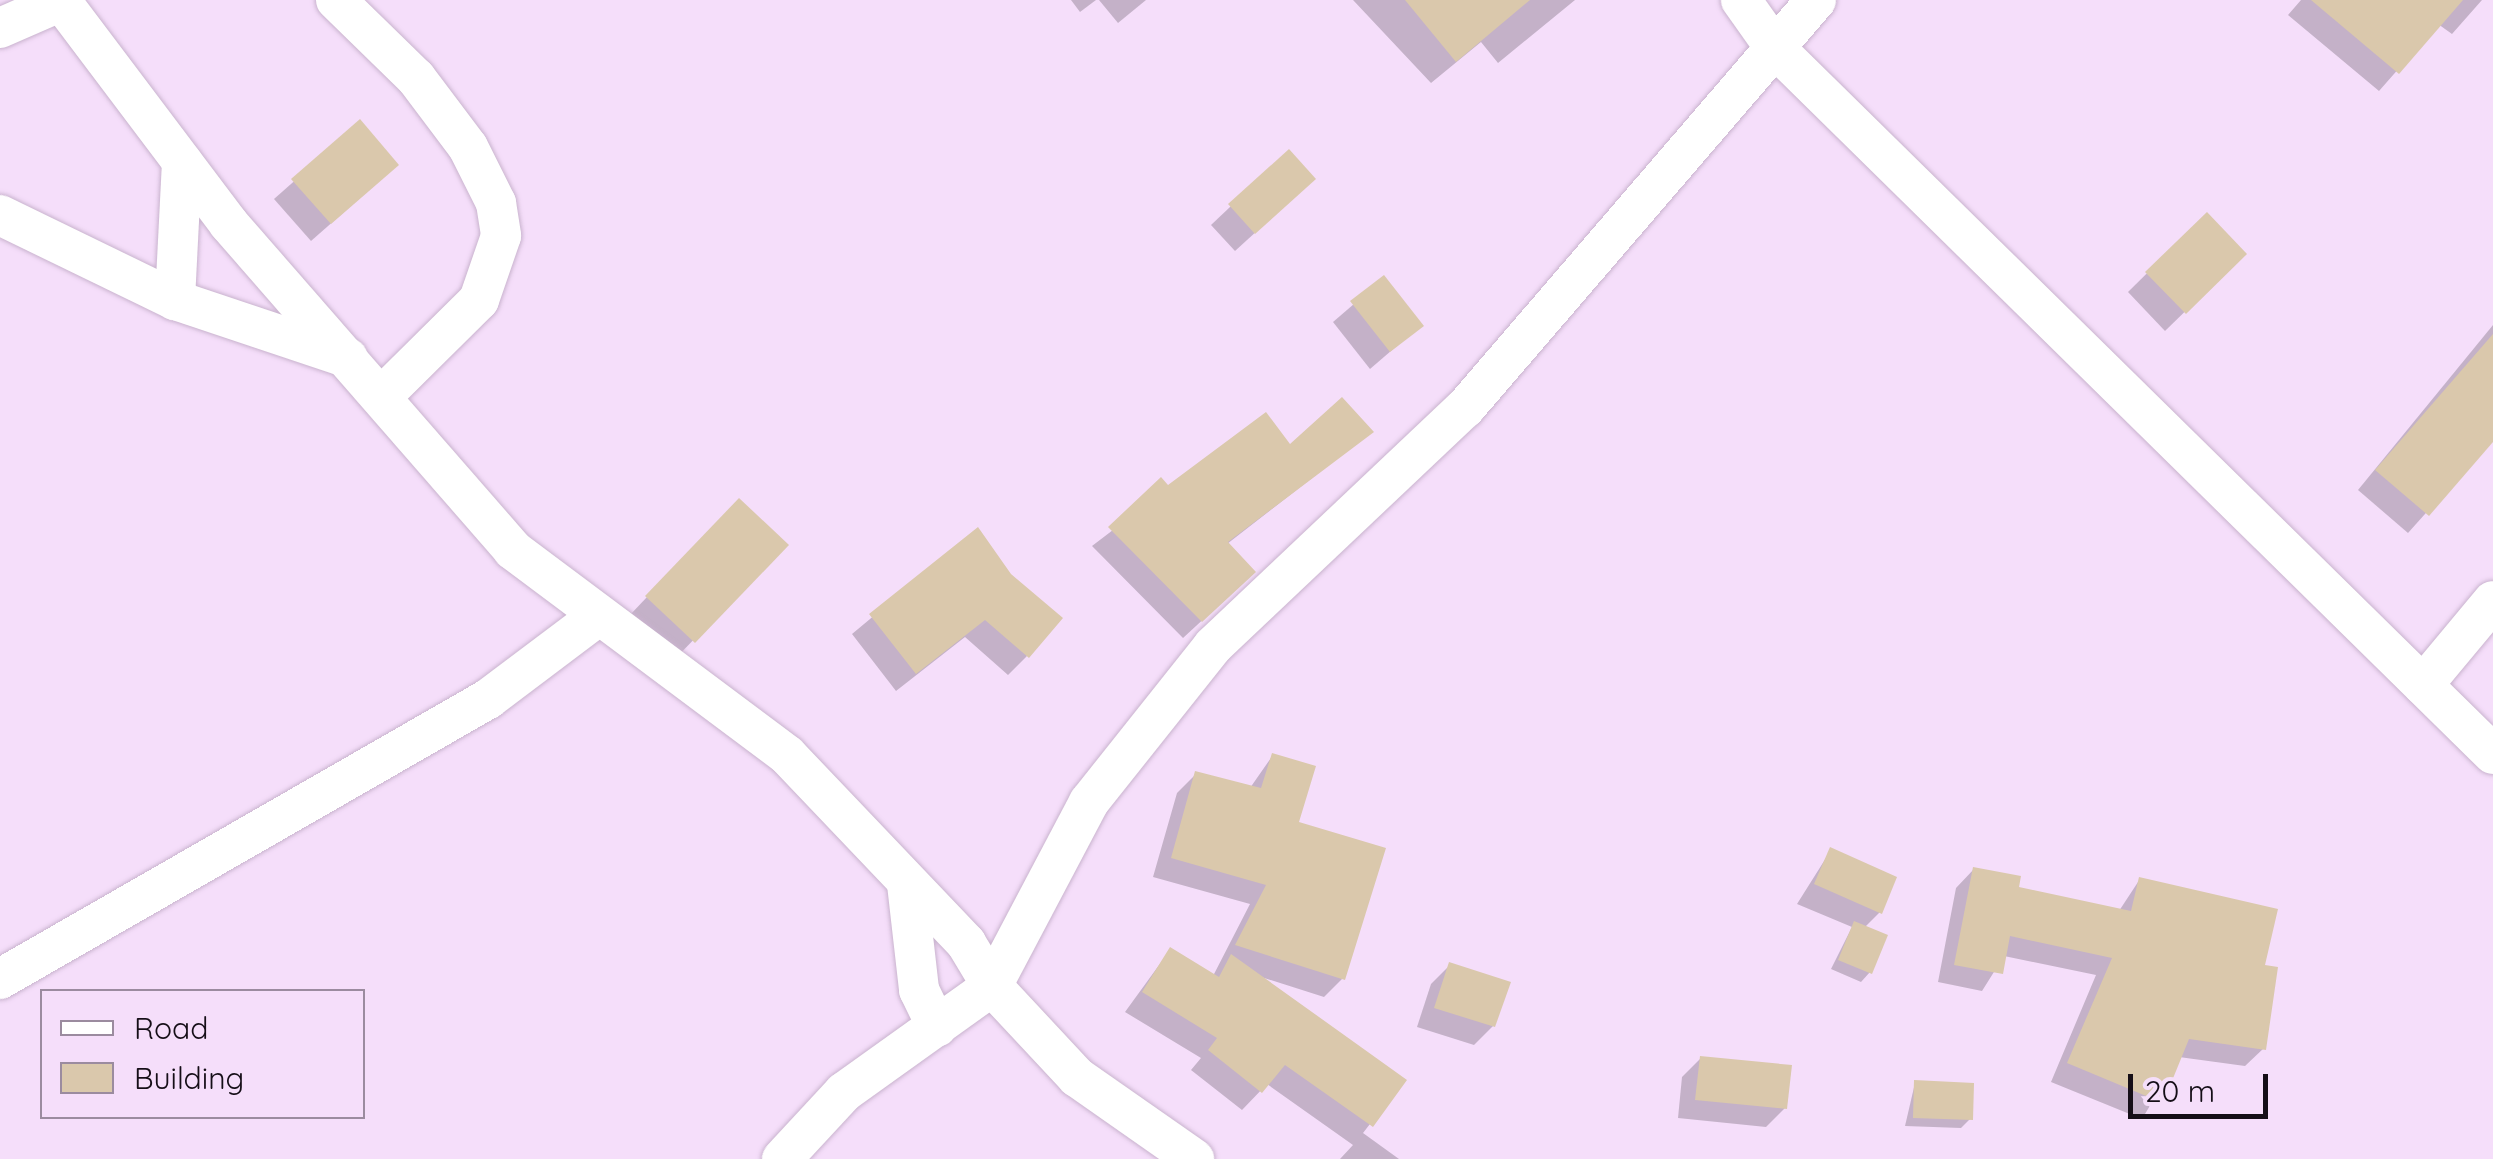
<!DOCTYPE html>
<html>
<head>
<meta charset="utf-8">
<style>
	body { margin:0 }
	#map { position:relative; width:2493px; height:1159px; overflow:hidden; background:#f5defa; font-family:Quicksand,sans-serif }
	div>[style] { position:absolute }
	.shadow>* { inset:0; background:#0003 }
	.building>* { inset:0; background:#dac8ac }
	.roads { filter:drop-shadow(0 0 2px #c9b3ce) drop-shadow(0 0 2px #c9b3ce) }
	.minor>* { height:40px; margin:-20px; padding:0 20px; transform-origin:20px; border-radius:20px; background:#fff }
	span { translate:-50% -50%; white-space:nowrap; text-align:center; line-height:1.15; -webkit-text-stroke:10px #f5defa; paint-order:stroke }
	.legend { position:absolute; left:40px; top:989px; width:325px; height:130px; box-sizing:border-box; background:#f5defa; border:2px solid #9b8b9f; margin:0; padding:12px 18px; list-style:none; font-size:30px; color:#150e17 }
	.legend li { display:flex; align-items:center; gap:20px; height:50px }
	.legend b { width:50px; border:2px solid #9b8b9f }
	.scale { position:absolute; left:2128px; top:1074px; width:140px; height:45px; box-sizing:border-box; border:5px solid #150e17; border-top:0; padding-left:12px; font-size:30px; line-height:35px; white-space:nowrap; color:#150e17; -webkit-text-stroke:8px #f5defa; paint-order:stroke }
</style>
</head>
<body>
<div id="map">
	<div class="shadow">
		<div style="clip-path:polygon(1071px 0,1096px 0,1080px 12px)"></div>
		<div style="clip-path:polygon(1099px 0,1146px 0,1118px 23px)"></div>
		<div style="clip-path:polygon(1353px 0,1575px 0,1498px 63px,1481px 42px,1431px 83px)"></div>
		<div style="clip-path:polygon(2301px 0,2482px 0,2452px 34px,2438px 24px,2379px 91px,2288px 15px)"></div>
		<div style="clip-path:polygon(360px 123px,377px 183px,311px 241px,274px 199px)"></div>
		<div style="clip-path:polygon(1288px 152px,1294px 197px,1235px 251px,1211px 225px)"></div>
		<div style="clip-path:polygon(2206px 215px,2244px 254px,2165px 331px,2128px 292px)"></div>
		<div style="clip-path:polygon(1383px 279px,1420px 326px,1370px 369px,1333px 322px)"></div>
		<div style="clip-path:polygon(2493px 325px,2493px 438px,2408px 533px,2358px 490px)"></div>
		<div style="clip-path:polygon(1371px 432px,1227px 544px,1235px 590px,1183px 638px,1092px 546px,1168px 488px)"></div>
		<div style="clip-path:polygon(720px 520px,785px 545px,674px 660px,629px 616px)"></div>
		<div style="clip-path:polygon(977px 530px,1027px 656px,1008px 675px,965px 637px,896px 691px,852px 634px)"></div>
		<div style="clip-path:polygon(1273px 755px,1343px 978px,1324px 997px,1261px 977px,1404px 1080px,1363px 1133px,1399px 1159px,1340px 1159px,1353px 1145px,1267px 1084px,1242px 1110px,1191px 1070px,1201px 1058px,1125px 1012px,1170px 950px,1213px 976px,1250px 904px,1153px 877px,1177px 793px,1196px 774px,1250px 788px)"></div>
		<div style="clip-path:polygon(1831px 850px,1880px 912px,1864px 928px,1870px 972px,1861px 982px,1831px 969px,1852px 927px,1797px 904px)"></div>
		<div style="clip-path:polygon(1974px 869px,2016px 889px,2119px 911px,2140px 879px,2262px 967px,2264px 1048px,2245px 1066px,2179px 1057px,2142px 1119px,2051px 1082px,2096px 975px,2004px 956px,1982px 991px,1938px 982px,1956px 888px)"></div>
		<div style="clip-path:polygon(1450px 965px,1493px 1026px,1474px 1045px,1417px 1027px,1431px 984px)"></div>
		<div style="clip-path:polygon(1701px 1058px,1785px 1108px,1766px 1127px,1678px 1118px,1682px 1077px)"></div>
		<div style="clip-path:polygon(1915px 1083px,1970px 1119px,1961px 1128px,1905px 1126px)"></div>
	</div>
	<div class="building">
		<div style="clip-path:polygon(1405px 0,1530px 0,1456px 62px)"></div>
		<div style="clip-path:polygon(2311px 0,2463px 0,2399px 74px)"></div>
		<div style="clip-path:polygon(360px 119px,399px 165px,331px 224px,291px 179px)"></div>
		<div style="clip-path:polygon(1289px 149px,1316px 179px,1255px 234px,1228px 204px)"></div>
		<div style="clip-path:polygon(2207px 212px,2247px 254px,2186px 314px,2145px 272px)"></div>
		<div style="clip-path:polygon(1384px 275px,1424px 326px,1390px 352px,1350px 301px)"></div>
		<div style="clip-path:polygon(2493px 334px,2493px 442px,2429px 516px,2375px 470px)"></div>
		<div style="clip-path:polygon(1342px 397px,1374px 432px,1228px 542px,1256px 572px,1202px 622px,1108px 527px,1161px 477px,1168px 485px,1266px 412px,1290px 444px)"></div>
		<div style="clip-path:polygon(739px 498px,789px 545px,695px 643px,645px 596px)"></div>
		<div style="clip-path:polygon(978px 527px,1011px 574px,1063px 618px,1029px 658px,985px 620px,916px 674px,869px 614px)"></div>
		<div style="clip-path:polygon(1272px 753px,1316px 766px,1299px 822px,1386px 848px,1345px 980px,1235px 945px,1266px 885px,1171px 858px,1195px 771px,1261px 788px)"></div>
		<div style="clip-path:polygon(1830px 847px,1897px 877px,1882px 914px,1814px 884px)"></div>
		<div style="clip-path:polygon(1973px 867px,2021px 876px,2019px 887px,2131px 911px,2139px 877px,2278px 909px,2265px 965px,2278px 967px,2266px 1050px,2189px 1039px,2163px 1103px,2067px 1063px,2112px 958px,2010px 936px,2003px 974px,1954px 965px)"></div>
		<div style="clip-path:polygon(1854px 921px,1888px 935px,1872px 974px,1838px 960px)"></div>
		<div style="clip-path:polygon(1170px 947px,1219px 977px,1231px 954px,1407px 1080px,1373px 1127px,1285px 1065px,1262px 1093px,1208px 1050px,1217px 1038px,1142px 992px)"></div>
		<div style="clip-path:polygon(1449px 962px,1511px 982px,1495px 1027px,1434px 1008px)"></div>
		<div style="clip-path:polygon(1700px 1056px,1792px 1065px,1787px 1109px,1695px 1100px)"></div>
		<div style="clip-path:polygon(1914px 1080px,1974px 1083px,1973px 1120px,1913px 1118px)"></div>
	</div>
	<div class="roads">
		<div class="minor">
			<div style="left:336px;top:0;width:112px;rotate:44.3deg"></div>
			<div style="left:416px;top:78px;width:86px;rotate:53deg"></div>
			<div style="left:468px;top:147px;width:63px;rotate:63.4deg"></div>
			<div style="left:496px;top:203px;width:33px;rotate:81deg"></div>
			<div style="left:501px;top:236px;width:68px;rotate:109deg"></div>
			<div style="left:479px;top:300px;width:136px;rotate:135.3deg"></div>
			<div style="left:1741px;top:0;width:59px;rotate:54.7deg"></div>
			<div style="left:1775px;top:48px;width:1007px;rotate:44.52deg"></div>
			<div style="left:61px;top:1px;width:279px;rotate:53deg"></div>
			<div style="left:229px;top:224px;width:432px;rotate:48.9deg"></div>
			<div style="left:513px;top:550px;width:342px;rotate:36.8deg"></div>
			<div style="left:787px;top:755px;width:260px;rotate:46.4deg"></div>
			<div style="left:966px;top:943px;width:50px;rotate:58.8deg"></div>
			<div style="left:992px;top:986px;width:125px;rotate:47deg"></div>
			<div style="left:1077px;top:1077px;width:143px;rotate:35deg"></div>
			<div style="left:0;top:28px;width:70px;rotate:-23.6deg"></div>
			<div style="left:0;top:215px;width:195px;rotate:25.9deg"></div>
			<div style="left:175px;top:300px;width:182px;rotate:18.5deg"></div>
			<div style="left:175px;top:300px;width:138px;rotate:-87.1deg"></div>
			<div style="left:2423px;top:685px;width:109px;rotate:-50.2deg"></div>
			<div style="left:907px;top:884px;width:107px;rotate:83.5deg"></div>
			<div style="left:919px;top:990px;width:41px;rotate:64.1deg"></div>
			<div style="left:0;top:979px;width:563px;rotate:-29.85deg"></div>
			<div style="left:488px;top:699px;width:136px;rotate:-37deg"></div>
			<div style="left:782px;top:1159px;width:91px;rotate:-47.2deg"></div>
			<div style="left:844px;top:1092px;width:182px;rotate:-35.6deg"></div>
			<div style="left:992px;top:986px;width:208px;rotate:-62.2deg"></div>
			<div style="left:1089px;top:802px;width:199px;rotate:-51.5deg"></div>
			<div style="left:1213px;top:646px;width:347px;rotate:-43.4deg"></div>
			<div style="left:1465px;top:408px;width:538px;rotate:-49.29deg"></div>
		</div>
	</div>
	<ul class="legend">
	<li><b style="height:12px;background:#fff"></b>Road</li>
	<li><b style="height:28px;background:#dac8ac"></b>Building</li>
	</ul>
	<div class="scale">20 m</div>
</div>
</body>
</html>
